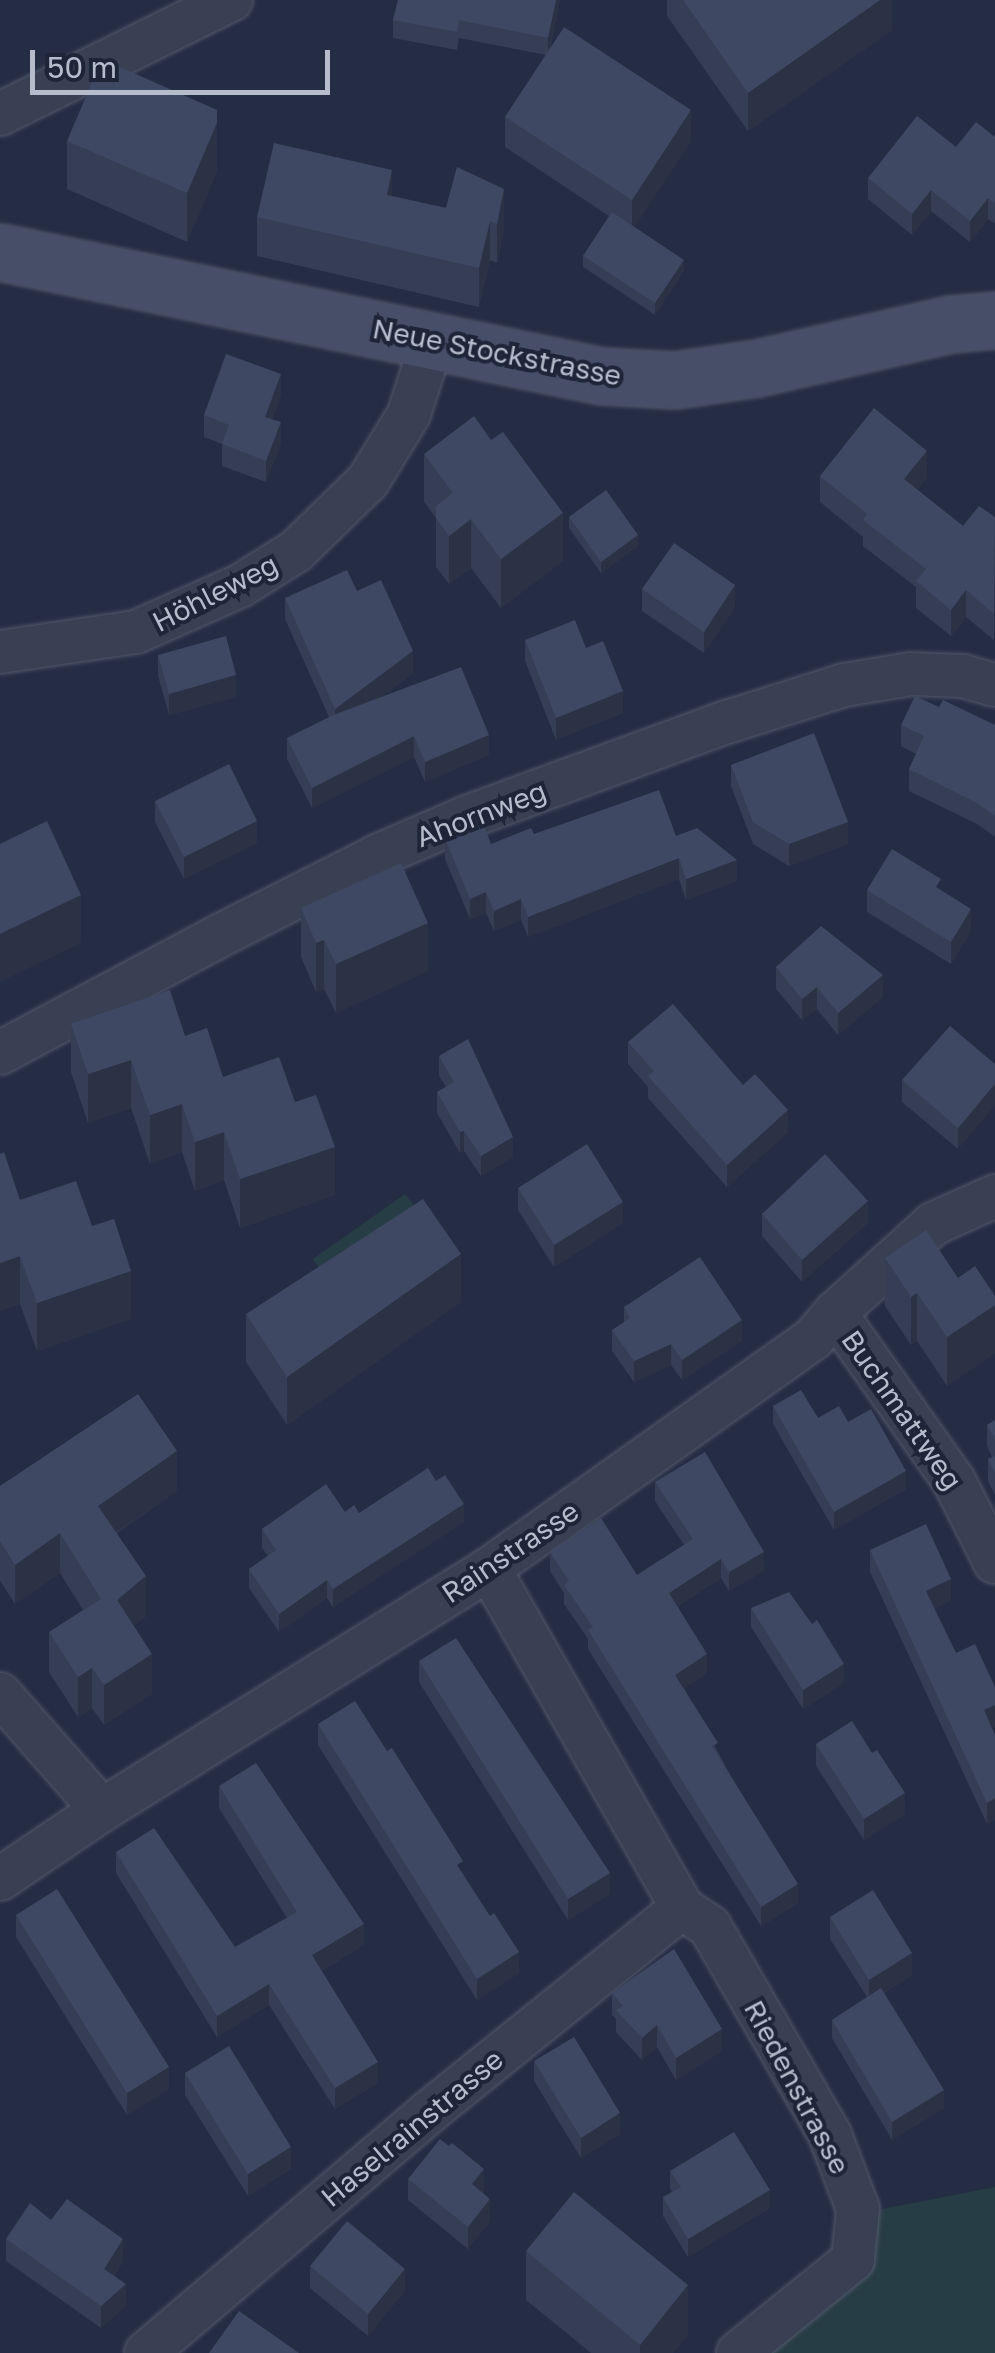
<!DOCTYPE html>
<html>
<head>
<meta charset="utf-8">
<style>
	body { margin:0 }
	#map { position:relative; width:995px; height:2353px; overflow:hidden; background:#252d44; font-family:"Golos Text",sans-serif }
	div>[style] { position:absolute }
	.green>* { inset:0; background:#273d45 }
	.roads { filter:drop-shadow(0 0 2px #52586b) drop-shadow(0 0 2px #52586b) }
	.street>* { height:42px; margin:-21px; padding:0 21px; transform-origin:21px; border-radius:21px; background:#394054 }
	.secondary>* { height:55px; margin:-27.5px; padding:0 27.5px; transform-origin:27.5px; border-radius:27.5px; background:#474e67 }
	.wall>* { inset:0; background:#353e54 }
	.shaded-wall>* { inset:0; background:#2b3245 }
	.building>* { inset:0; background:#3e4862 }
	span { translate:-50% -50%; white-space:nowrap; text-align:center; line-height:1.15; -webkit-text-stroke:8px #1e2539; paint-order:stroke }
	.street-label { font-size:28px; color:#b7bccd }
	.scale { position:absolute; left:30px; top:50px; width:300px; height:45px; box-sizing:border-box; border:5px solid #b7bccd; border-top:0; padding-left:12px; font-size:30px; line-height:35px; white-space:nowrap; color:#b7bccd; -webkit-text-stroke:8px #1e2539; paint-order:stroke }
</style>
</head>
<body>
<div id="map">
	<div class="green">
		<div style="clip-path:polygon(405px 1194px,428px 1223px,332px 1287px,313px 1259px)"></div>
		<div style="clip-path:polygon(995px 2187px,995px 2353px,771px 2353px,867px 2212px)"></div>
	</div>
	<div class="roads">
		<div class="street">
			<div style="left:0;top:114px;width:258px;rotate:-26.3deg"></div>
			<div style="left:0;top:652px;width:137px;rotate:-8.4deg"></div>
			<div style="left:136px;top:632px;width:114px;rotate:-23.9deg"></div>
			<div style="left:240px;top:586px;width:66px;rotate:-32deg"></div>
			<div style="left:296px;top:551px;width:100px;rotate:-44.2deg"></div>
			<div style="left:368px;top:481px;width:79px;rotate:-58.5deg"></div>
			<div style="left:409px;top:414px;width:76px;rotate:-72.3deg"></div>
			<div style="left:0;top:1053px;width:244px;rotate:-28.1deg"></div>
			<div style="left:215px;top:938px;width:182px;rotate:-26.8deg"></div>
			<div style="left:377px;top:856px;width:98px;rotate:-23.4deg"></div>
			<div style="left:467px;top:817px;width:277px;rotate:-20.1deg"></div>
			<div style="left:727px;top:722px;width:123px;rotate:-17.5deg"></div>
			<div style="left:844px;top:685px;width:68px;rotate:-9.3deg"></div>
			<div style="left:911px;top:674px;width:52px;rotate:2.2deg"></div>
			<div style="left:963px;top:676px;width:33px;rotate:16deg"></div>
			<div style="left:835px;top:1313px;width:206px;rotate:54.7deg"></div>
			<div style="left:954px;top:1481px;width:91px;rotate:63.2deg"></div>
			<div style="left:489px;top:1569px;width:390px;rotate:60.3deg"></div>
			<div style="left:682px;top:1908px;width:34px;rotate:34deg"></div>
			<div style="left:710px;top:1927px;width:240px;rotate:60deg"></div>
			<div style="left:830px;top:2135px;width:79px;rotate:69.3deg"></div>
			<div style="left:858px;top:2209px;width:51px;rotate:95.6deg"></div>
			<div style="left:853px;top:2260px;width:148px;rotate:141deg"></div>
			<div style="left:0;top:1694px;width:154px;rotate:48.7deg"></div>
			<div style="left:0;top:1879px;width:123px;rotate:-34.1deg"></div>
			<div style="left:102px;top:1810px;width:456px;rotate:-31.9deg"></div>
			<div style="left:489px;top:1569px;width:397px;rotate:-35.4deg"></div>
			<div style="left:813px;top:1339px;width:34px;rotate:-50deg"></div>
			<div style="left:835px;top:1313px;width:132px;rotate:-42.2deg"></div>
			<div style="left:933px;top:1224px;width:68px;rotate:-24.3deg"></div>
			<div style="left:146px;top:2353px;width:372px;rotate:-40.4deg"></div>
			<div style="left:429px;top:2112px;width:325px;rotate:-38.9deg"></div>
		</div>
		<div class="secondary">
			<div style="left:0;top:252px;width:615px;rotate:11.64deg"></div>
			<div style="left:602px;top:376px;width:73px;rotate:3.1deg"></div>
			<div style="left:675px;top:380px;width:83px;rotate:-8.3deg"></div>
			<div style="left:757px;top:368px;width:199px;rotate:-12.8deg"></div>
			<div style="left:951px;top:324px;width:44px;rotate:-5.2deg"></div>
		</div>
	</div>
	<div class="wall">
		<div style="clip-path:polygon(398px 0,560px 0,550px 49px,691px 141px,634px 227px,684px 271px,655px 315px,583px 267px,583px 256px,609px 216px,505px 147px,505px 117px,546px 55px,459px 38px,457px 50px,393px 38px,393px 20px)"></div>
		<div style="clip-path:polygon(667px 0,892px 0,892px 30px,748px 131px,667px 16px)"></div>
		<div style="clip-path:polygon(995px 137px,995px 224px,988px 219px,970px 242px,931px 211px,912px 235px,868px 199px,868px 178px,956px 147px)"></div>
		<div style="clip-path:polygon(67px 141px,217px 171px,187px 242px,67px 189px)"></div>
		<div style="clip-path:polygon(457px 167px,504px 228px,497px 263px,490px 260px,479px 307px,257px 256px,257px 217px,392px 196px,446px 208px)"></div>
		<div style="clip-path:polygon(281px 396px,272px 419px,281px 444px,266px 482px,222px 466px,222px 444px,204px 437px,204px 415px)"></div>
		<div style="clip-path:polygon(424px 454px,563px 561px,501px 608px,471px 568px,449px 584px,436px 567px,436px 518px,424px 502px)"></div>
		<div style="clip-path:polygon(820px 476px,927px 477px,917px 490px,963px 526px,995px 517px,994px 640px,966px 617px,951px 636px,916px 608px,916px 587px,863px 546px,863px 537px,820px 502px)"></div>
		<div style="clip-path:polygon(569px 517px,638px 546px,601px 573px,569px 528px)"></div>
		<div style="clip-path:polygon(642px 589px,735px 607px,704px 653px,642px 611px)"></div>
		<div style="clip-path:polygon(357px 591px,413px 673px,381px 697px,489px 755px,425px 782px,414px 757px,312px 808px,287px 759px,287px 738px,329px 717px,285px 619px,285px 598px)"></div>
		<div style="clip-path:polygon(525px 640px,586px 648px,623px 713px,556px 740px,525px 661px)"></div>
		<div style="clip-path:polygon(158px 655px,236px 697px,169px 715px,158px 676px)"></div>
		<div style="clip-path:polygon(939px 707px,995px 725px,995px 837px,977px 824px,909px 791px,909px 769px,916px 754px,901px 746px,901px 725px)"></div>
		<div style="clip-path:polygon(731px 765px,848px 844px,789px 866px,753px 844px,731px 786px)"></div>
		<div style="clip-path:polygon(155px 801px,257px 843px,184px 879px,155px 822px)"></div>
		<div style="clip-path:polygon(534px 834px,676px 836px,737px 881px,686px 900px,679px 879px,528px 937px,521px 920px,494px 931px,486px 913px,470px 919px,445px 859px,445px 839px,491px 844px)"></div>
		<div style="clip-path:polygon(867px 890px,941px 890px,971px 931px,951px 964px,867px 912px)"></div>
		<div style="clip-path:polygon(301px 908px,428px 971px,336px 1013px,324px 989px,316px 992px,301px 957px)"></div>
		<div style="clip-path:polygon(776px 967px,883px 997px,838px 1035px,817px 1009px,802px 1020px,776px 989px)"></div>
		<div style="clip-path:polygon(71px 1024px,185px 1036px,223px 1077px,295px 1102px,335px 1195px,240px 1228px,224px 1180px,195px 1191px,182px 1152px,150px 1164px,131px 1108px,88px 1123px,71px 1072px)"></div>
		<div style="clip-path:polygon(628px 1042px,743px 1085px,788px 1132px,727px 1187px,648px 1098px,648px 1087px,628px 1064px)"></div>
		<div style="clip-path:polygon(439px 1056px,513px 1157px,481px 1176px,464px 1151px,460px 1153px,437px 1113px,437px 1092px,446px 1087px,439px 1076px)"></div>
		<div style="clip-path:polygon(995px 1064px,958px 1149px,902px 1102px,902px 1080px)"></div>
		<div style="clip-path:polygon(0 1154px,20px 1200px,92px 1226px,131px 1319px,37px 1351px,20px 1304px,0 1311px)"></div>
		<div style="clip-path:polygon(518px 1188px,623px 1223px,554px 1267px,518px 1210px)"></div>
		<div style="clip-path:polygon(762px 1214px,868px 1223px,802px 1282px,762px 1236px)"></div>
		<div style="clip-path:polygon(885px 1258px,958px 1278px,995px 1296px,995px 1353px,947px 1386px,917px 1341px,911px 1345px,885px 1306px)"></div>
		<div style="clip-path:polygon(461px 1302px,287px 1425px,246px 1362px,246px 1314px)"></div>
		<div style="clip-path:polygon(624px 1307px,742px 1341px,682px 1380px,671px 1365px,634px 1382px,612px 1351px,612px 1330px,624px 1323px)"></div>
		<div style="clip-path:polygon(773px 1406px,818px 1418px,848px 1422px,906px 1489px,834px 1530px,773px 1424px)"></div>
		<div style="clip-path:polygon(995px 1420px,995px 1495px,988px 1481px,988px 1459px,992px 1457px,987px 1446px,987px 1425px)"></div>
		<div style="clip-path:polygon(655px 1482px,764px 1571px,729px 1591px,721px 1578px,678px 1606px,707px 1673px,684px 1688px,798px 1903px,761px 1926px,588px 1649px,588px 1639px,564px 1604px,564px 1593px,550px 1571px,550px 1552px,637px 1575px,684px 1545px,655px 1501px)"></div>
		<div style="clip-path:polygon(0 1486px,177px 1491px,117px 1533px,146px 1616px,133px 1626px,152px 1694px,104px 1725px,92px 1708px,78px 1717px,49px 1672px,49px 1632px,83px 1610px,60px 1573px,15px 1604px,0 1581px)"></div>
		<div style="clip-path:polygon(345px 1512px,464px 1522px,333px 1607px,327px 1598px,279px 1632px,249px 1588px,249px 1569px,268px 1556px,262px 1548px,262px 1529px)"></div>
		<div style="clip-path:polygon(870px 1550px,951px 1600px,934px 1609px,956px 1653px,995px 1687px,995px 1727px,992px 1728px,995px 1735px,995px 1820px,987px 1824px,870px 1572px)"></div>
		<div style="clip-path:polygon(751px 1608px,844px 1683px,803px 1709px,751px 1627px)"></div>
		<div style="clip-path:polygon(419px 1661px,610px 1894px,568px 1920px,419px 1682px)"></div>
		<div style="clip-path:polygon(318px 1724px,463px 1874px,519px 1973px,477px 2000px,318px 1745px)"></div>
		<div style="clip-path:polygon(816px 1744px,905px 1814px,864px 1840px,816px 1766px)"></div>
		<div style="clip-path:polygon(219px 1786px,364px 1945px,321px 1971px,378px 2083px,335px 2109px,269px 2005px,217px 2037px,116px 1873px,116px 1852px,235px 1947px,287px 1918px,219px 1808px)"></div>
		<div style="clip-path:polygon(16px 1915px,169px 2089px,127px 2115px,16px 1937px)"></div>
		<div style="clip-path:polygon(830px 1917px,912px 1975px,884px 1993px,944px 2108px,892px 2140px,832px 2038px,832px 2020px,867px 1997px,830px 1939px)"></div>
		<div style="clip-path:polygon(612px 1993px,722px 2051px,676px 2080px,657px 2047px,642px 2060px,616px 2032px,616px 2019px,612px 2015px)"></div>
		<div style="clip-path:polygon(534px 2061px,620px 2134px,581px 2158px,534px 2081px)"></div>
		<div style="clip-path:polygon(185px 2073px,291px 2169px,248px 2196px,185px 2095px)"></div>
		<div style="clip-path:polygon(670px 2171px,770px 2208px,688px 2257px,663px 2216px,663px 2197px,672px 2192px,670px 2189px)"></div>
		<div style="clip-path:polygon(408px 2179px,484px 2190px,483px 2193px,490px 2221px,468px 2249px,408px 2200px)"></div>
		<div style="clip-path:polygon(51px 2220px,123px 2261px,114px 2276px,126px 2306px,101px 2328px,6px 2261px,6px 2239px)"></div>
		<div style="clip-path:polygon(526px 2251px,688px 2334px,673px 2353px,591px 2353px,526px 2300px)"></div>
		<div style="clip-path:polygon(310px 2266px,405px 2290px,368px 2336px,310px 2288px)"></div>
	</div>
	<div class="shaded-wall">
		<div style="clip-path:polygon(556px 0,560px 0,548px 56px,548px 38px)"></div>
		<div style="clip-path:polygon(880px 0,892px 0,892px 30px,748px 131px,748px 93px)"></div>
		<div style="clip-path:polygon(691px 110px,691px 141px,632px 231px,632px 200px)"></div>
		<div style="clip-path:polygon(217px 123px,217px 171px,187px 242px,187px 193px)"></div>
		<div style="clip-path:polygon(392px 170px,392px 209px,387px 195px)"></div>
		<div style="clip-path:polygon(504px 189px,504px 228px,497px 263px,497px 224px)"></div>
		<div style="clip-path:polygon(931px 190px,931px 211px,912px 235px,912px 214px)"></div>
		<div style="clip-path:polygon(988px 198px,988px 219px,970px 242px,970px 221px)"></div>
		<div style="clip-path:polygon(490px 221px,490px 260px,479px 307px,479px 268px)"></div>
		<div style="clip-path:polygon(684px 260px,684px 271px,655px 315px,655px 303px)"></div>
		<div style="clip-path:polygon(281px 374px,281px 396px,265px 438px,265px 417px)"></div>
		<div style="clip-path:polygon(281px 422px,281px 444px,266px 482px,266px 461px)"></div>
		<div style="clip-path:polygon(927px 451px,927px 477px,904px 506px,904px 479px)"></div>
		<div style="clip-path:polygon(563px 513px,563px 561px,501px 608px,501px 559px)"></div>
		<div style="clip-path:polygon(471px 519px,471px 568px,449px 584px,449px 536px)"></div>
		<div style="clip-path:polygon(638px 535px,638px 546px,601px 573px,601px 562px)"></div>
		<div style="clip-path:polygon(735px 585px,735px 607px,704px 653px,704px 632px)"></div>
		<div style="clip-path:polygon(966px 590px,966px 617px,951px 636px,951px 610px)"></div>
		<div style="clip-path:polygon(413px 651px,413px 673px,335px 731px,335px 709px)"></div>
		<div style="clip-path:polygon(236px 675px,236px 697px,169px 715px,169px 694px)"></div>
		<div style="clip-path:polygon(623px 691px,623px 713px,556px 740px,556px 718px)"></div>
		<div style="clip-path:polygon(489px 735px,489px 755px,425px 782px,425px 762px)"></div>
		<div style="clip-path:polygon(414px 736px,414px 757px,312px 808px,312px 788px)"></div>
		<div style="clip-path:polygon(257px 821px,257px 843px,184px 879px,184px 857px)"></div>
		<div style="clip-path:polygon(848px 822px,848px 844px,789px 866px,789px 844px)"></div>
		<div style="clip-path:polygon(679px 858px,679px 879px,528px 937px,528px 917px)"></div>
		<div style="clip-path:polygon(737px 860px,737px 881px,686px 900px,686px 879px)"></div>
		<div style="clip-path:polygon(486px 892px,486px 913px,470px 919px,470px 899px)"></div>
		<div style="clip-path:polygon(81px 895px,81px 943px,0 982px,0 934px)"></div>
		<div style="clip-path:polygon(521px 899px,521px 920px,494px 931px,494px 911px)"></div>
		<div style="clip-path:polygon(971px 909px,971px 931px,951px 964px,951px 942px)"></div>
		<div style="clip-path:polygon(428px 923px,428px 971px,336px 1013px,336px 964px)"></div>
		<div style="clip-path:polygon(324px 940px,324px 989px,316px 992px,316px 943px)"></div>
		<div style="clip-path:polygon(883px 975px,883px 997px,838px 1035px,838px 1013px)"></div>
		<div style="clip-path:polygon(817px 987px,817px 1009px,802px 1020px,802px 999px)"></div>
		<div style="clip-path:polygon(131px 1060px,131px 1108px,88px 1123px,88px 1074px)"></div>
		<div style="clip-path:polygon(995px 1084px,995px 1106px,958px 1149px,958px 1128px)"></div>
		<div style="clip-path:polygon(182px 1104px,182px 1152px,150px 1164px,150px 1115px)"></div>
		<div style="clip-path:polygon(788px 1110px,788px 1132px,727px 1187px,727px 1165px)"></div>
		<div style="clip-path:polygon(464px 1131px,464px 1151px,460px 1153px,460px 1132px)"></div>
		<div style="clip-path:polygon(224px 1132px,224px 1180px,195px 1191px,195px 1142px)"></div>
		<div style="clip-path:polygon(513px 1137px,513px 1157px,481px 1176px,481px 1156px)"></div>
		<div style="clip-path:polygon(335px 1147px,335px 1195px,240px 1228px,240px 1179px)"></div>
		<div style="clip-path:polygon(868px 1201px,868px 1223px,802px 1282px,802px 1260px)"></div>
		<div style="clip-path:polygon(623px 1202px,623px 1223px,554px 1267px,554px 1245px)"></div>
		<div style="clip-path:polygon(461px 1254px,461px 1302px,287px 1425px,287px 1377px)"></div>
		<div style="clip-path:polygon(20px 1256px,20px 1304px,0 1311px,0 1263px)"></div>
		<div style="clip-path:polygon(131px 1271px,131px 1319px,37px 1351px,37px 1303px)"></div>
		<div style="clip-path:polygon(917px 1293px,917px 1341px,911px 1345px,911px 1297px)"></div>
		<div style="clip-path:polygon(995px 1305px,995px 1353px,947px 1386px,947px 1337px)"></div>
		<div style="clip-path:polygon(742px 1320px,742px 1341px,682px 1380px,682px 1360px)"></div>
		<div style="clip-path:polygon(671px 1344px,671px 1365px,634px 1382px,634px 1361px)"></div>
		<div style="clip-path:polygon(177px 1451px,177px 1491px,98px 1545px,98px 1506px)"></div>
		<div style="clip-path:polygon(906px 1471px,906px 1489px,834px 1530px,834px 1512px)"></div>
		<div style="clip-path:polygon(464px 1504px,464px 1522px,333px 1607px,333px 1589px)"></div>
		<div style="clip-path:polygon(60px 1533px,60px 1573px,15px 1604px,15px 1565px)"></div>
		<div style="clip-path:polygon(764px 1552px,764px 1571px,729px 1591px,729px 1572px)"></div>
		<div style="clip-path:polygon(721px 1559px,721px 1578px,669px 1612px,669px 1593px)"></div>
		<div style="clip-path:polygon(146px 1576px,146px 1616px,117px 1639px,117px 1600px)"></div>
		<div style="clip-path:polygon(951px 1579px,951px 1600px,926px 1613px,926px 1591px)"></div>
		<div style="clip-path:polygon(327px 1580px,327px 1598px,279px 1632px,279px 1614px)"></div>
		<div style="clip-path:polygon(152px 1654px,152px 1694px,104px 1725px,104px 1685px)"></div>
		<div style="clip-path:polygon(707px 1654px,707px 1673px,675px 1694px,675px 1675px)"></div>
		<div style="clip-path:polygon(844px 1664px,844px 1683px,803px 1709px,803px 1690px)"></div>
		<div style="clip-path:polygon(92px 1668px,92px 1708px,78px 1717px,78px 1677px)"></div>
		<div style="clip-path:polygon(995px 1705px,995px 1727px,984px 1732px,984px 1710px)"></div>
		<div style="clip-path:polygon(905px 1793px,905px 1814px,864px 1840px,864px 1819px)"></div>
		<div style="clip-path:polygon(995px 1798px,995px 1820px,987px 1824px,987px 1803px)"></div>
		<div style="clip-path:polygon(610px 1873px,610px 1894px,568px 1920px,568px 1899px)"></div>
		<div style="clip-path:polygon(798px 1884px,798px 1903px,761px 1926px,761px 1907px)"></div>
		<div style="clip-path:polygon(364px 1924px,364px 1945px,312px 1976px,312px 1955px)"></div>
		<div style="clip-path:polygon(519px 1952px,519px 1973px,477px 2000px,477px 1979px)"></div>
		<div style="clip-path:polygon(912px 1953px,912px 1975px,869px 2002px,869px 1980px)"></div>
		<div style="clip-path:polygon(269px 1984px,269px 2005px,217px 2037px,217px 2016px)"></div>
		<div style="clip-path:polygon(657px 2025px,657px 2047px,642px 2060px,642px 2038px)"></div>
		<div style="clip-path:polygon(722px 2029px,722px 2051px,676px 2080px,676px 2058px)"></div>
		<div style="clip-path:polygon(378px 2062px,378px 2083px,335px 2109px,335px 2088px)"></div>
		<div style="clip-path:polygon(169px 2067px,169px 2089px,127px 2115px,127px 2093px)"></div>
		<div style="clip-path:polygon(944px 2090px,944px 2108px,892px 2140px,892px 2122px)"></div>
		<div style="clip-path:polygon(620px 2113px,620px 2134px,581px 2158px,581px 2138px)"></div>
		<div style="clip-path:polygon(291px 2147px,291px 2169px,248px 2196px,248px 2174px)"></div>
		<div style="clip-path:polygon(484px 2169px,484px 2190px,472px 2206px,472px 2184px)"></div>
		<div style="clip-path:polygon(770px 2190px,770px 2208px,688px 2257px,688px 2239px)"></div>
		<div style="clip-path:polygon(490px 2199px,490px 2221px,468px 2249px,468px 2227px)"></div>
		<div style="clip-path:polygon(123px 2239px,123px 2261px,104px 2290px,104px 2269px)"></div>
		<div style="clip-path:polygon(405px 2269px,405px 2290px,368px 2336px,368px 2314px)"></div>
		<div style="clip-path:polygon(126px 2284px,126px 2306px,101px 2328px,101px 2306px)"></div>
		<div style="clip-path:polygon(688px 2285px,688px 2334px,673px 2353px,640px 2353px,640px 2345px)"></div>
	</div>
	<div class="building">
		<div style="clip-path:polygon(398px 0,556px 0,548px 38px,459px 20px,457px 32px,393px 20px)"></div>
		<div style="clip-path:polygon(683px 0,880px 0,748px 93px)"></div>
		<div style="clip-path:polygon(564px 27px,691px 110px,632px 200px,505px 117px)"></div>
		<div style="clip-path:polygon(102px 59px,217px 110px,217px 123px,187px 193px,67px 141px)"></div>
		<div style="clip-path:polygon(917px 116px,956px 147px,976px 122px,995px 137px,995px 203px,988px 198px,970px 221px,931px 190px,912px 214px,868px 178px)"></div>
		<div style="clip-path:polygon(274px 143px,392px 170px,387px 195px,446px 208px,457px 167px,504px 189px,497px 224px,490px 221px,479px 268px,257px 217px)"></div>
		<div style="clip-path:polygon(612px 212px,684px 260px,655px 303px,583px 256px)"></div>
		<div style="clip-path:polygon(226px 354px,281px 374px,265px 417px,281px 422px,266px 461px,222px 444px,229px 425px,204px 415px)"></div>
		<div style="clip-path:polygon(874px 408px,927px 451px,904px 479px,963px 526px,979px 506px,995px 517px,994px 614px,966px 590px,951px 610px,916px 581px,926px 569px,863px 520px,867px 514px,820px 476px)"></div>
		<div style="clip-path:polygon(474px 416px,491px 440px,503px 432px,563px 513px,501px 559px,471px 519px,449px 536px,436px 518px,436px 506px,453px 493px,424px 454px)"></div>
		<div style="clip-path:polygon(606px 490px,638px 535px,601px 562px,569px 517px)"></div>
		<div style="clip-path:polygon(674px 543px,735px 585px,704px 632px,642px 589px)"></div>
		<div style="clip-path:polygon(347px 570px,357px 591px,381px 580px,413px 651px,335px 709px,285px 598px)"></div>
		<div style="clip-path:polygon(575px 620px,586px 648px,603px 641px,623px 691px,556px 718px,525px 640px)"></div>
		<div style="clip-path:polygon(226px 636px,236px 675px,169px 694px,158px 655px)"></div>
		<div style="clip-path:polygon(461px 667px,489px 735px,425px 762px,414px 736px,312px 788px,287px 738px,336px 714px)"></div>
		<div style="clip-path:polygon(915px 696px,939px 707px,943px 700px,995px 725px,995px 816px,977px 803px,909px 769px,924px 736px,901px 725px)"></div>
		<div style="clip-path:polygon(814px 733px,848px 822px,789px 844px,753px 822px,731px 765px)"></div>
		<div style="clip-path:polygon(229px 764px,257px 821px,184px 857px,155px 801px)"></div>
		<div style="clip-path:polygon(659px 790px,676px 836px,697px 828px,737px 860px,686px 879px,679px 858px,528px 917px,521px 899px,494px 911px,486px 892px,470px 899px,445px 839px,483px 823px,491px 844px,531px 828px,534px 834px)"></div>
		<div style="clip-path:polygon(47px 821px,81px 895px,0 934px,0 844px)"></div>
		<div style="clip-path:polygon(892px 849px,941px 879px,936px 887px,971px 909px,951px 942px,867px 890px)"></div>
		<div style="clip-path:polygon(401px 863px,428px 923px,336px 964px,324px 940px,316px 943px,301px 908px)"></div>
		<div style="clip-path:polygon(821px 926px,883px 975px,838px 1013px,817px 987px,802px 999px,776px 967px)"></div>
		<div style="clip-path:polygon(170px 990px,185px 1036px,207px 1028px,223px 1077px,279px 1057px,295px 1102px,316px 1095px,335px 1147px,240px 1179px,224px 1132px,195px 1142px,182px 1104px,150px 1115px,131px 1060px,88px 1074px,71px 1024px)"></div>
		<div style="clip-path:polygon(673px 1004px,743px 1085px,755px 1074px,788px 1110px,727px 1165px,648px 1076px,654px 1071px,628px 1042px)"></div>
		<div style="clip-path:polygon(950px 1026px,995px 1064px,995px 1084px,958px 1128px,902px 1080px)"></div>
		<div style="clip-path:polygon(468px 1039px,513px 1137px,481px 1156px,464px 1131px,460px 1132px,437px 1092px,454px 1082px,439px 1056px)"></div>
		<div style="clip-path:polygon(587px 1144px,623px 1202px,554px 1245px,518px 1188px)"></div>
		<div style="clip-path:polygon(4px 1152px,20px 1200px,76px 1181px,92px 1226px,114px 1219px,131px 1271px,37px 1303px,20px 1256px,0 1263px,0 1154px)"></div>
		<div style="clip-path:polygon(825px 1154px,868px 1201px,802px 1260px,762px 1214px)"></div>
		<div style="clip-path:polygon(423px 1199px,461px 1254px,287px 1377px,246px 1314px)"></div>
		<div style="clip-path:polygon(926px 1230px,958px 1278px,975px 1266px,995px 1296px,995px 1305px,947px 1337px,917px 1293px,911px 1297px,885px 1258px)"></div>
		<div style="clip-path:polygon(700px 1257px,742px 1320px,682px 1360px,671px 1344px,634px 1361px,612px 1330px,630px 1318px,624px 1307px)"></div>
		<div style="clip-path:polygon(801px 1390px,818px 1418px,839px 1406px,848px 1422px,871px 1409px,906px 1471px,834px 1512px,773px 1406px)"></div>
		<div style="clip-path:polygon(138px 1394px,177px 1451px,98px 1506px,146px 1576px,117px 1600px,152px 1654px,104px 1685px,92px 1668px,78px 1677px,49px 1632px,101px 1599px,60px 1533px,15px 1565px,0 1541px,0 1486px)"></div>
		<div style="clip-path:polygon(995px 1420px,995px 1440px,987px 1425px)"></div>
		<div style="clip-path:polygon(705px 1452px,764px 1552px,729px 1572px,721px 1559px,669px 1593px,707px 1654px,675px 1675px,718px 1743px,712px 1746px,798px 1884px,761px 1907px,588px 1630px,593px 1627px,564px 1585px,569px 1581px,550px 1552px,601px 1518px,637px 1575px,693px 1539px,655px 1482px)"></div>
		<div style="clip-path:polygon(995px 1456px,995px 1473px,988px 1459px)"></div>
		<div style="clip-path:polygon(428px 1468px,436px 1481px,445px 1475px,464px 1504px,333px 1589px,327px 1580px,279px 1614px,249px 1569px,276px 1550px,262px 1529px,326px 1484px,345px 1512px,354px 1505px,359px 1513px)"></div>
		<div style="clip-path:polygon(926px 1524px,951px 1579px,926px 1591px,956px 1653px,975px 1644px,995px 1687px,995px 1705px,984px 1710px,995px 1735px,995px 1798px,987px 1803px,870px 1550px)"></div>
		<div style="clip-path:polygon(789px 1592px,812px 1624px,817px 1620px,844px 1664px,803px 1690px,751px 1608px)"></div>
		<div style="clip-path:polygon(456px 1638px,610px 1873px,568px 1899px,419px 1661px)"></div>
		<div style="clip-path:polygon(355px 1701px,387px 1751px,392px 1748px,463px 1861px,457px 1865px,490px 1916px,494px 1913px,519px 1952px,477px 1979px,318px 1724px)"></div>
		<div style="clip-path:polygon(852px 1721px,872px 1753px,877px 1750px,905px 1793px,864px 1819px,816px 1744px)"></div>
		<div style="clip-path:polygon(256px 1763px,364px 1924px,312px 1955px,378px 2062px,335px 2088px,269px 1984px,217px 2016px,116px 1852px,154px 1828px,235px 1947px,297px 1912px,219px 1786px)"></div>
		<div style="clip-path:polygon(57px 1889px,169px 2067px,127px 2093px,16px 1915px)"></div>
		<div style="clip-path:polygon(873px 1890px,912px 1953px,869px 1980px,830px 1917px)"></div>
		<div style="clip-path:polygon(674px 1949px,722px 2029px,676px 2058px,657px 2025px,642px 2038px,616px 2010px,623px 2006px,612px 1993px)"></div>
		<div style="clip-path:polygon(881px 1988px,944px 2090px,892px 2122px,832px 2020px)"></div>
		<div style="clip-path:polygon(574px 2037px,620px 2113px,581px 2138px,534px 2061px)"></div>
		<div style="clip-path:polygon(229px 2046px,291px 2147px,248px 2174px,185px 2073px)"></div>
		<div style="clip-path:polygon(734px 2132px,770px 2190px,688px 2239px,663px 2197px,681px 2187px,670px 2171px)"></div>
		<div style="clip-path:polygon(440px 2139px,449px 2146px,452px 2143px,484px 2169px,472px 2184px,490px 2199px,468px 2227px,408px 2179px)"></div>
		<div style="clip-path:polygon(574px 2192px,688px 2285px,640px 2345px,526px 2251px)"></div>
		<div style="clip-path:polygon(67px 2199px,123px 2239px,104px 2269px,126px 2284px,101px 2306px,6px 2239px,30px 2203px,51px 2220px)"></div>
		<div style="clip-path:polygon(347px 2221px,405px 2269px,368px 2314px,310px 2266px)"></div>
		<div style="clip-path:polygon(239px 2311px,299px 2353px,209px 2353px)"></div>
	</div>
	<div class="street-label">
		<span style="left:497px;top:352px;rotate:11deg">Neue Stockstrasse</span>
		<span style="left:215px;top:593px;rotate:-27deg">Höhleweg</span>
		<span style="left:481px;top:814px;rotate:-21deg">Ahornweg</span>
		<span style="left:902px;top:1410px;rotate:55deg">Buchmattweg</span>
		<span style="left:510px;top:1552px;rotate:-34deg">Rainstrasse</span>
		<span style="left:797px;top:2087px;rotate:62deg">Riedenstrasse</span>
		<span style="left:412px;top:2128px;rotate:-40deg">Haselrainstrasse</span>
	</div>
	<div class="scale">50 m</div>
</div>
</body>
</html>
